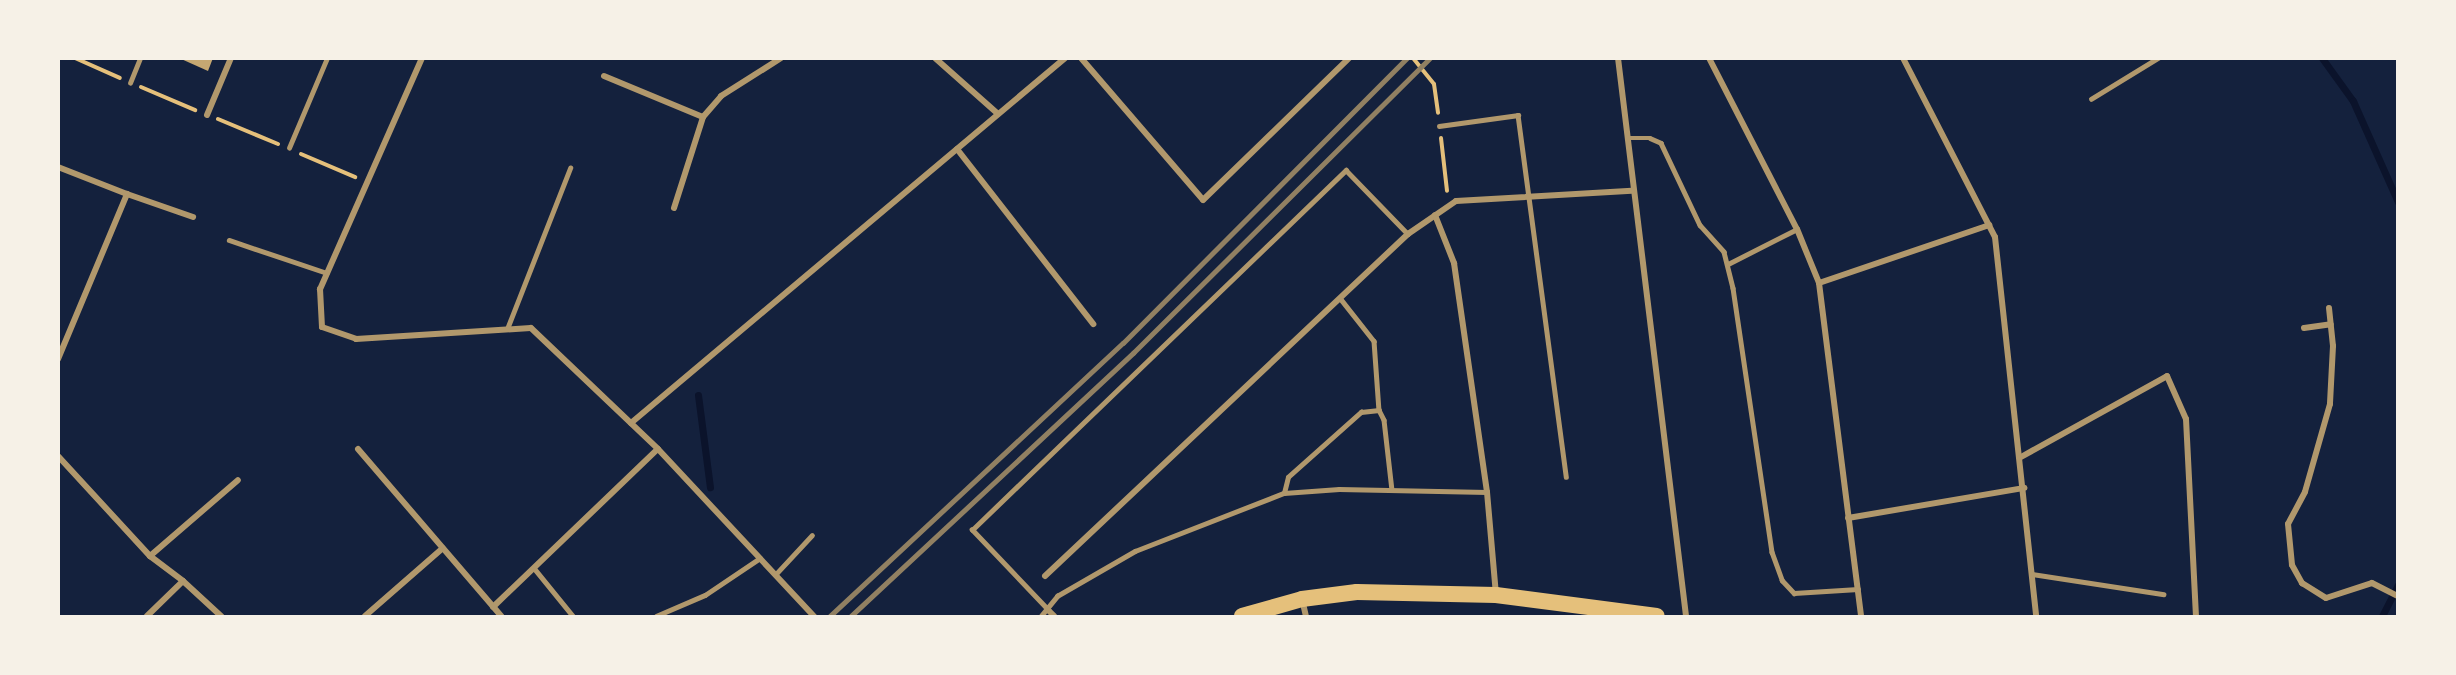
<!DOCTYPE html>
<html>
<head>
<meta charset="utf-8">
<style>
	body { margin:0 }
	#map { position:relative; width:2456px; height:675px; overflow:hidden; background:#14213d; font-family:Roboto,sans-serif }
	div>[style] { position:absolute }
	.stream>* { height:7px; margin:-3.5px; padding:0 3.5px; transform-origin:3.5px; border-radius:3.5px; background:#0b132b }
	.building>* { inset:0; background:#c6a872 }
	.path>* { height:4px; margin:-2px; padding:0 2px; transform-origin:2px; border-radius:2px; background:#e5c07b }
	.service>* { height:4.5px; margin:-2.25px; padding:0 2.25px; transform-origin:2.25px; border-radius:2.25px; background:#b1986c }
	.minor>* { height:6px; margin:-3px; padding:0 3px; transform-origin:3px; border-radius:3px; background:#b1986c }
	.trunk>* { height:16px; margin:-8px; padding:0 8px; transform-origin:8px; border-radius:8px; background:#e5c07b }
	.rail>* { height:4.5px; margin:-2.25px; padding:0 2.25px; transform-origin:2.25px; border-radius:2.25px; background:#918062 }
	span { translate:-50% -50%; white-space:nowrap; text-align:center; line-height:1.15; -webkit-text-stroke:6px #f6f1e7; paint-order:stroke }
	.frame { position:absolute; inset:0; border:60px solid #f6f1e7; pointer-events:none }
</style>
</head>
<body>
<div id="map">
	<div class="stream">
		<div style="left:2322px;top:58px;width:53px;rotate:54.2deg"></div>
		<div style="left:2353px;top:101px;width:111px;rotate:66deg"></div>
		<div style="left:698px;top:395px;width:93px;rotate:82.6deg"></div>
		<div style="left:2382px;top:616px;width:35px;rotate:-63deg"></div>
	</div>
	<div class="building">
		<div style="clip-path:polygon(179px 58px,213px 58px,208px 71px)"></div>
	</div>
	<div class="path">
		<div style="left:75px;top:58px;width:49px;rotate:24deg"></div>
		<div style="left:1413px;top:58px;width:33px;rotate:51deg"></div>
		<div style="left:1434px;top:84px;width:29px;rotate:82deg"></div>
		<div style="left:141px;top:87px;width:59px;rotate:23.1deg"></div>
		<div style="left:218px;top:119px;width:65px;rotate:22.6deg"></div>
		<div style="left:1441px;top:138px;width:53px;rotate:83.5deg"></div>
		<div style="left:301px;top:154px;width:59px;rotate:23.1deg"></div>
	</div>
	<div class="service">
		<div style="left:130px;top:83px;width:27px;rotate:-68deg"></div>
		<div style="left:2091px;top:99px;width:79px;rotate:-31.5deg"></div>
		<div style="left:1439px;top:126px;width:80px;rotate:-7.9deg"></div>
		<div style="left:1518px;top:115px;width:365px;rotate:82.4deg"></div>
		<div style="left:1627px;top:138px;width:23px"></div>
		<div style="left:1650px;top:138px;width:12px;rotate:24deg"></div>
		<div style="left:1661px;top:143px;width:91px;rotate:64.6deg"></div>
		<div style="left:1700px;top:225px;width:36px;rotate:48deg"></div>
		<div style="left:1724px;top:252px;width:37px;rotate:76deg"></div>
		<div style="left:1733px;top:288px;width:267px;rotate:81.6deg"></div>
		<div style="left:1772px;top:552px;width:30px;rotate:70deg"></div>
		<div style="left:1782px;top:580px;width:18px;rotate:47deg"></div>
		<div style="left:1794px;top:593px;width:64px;rotate:-3.6deg"></div>
		<div style="left:289px;top:148px;width:98px;rotate:-67.1deg"></div>
		<div style="left:229px;top:240px;width:103px;rotate:18.6deg"></div>
		<div style="left:1728px;top:264px;width:77px;rotate:-26.9deg"></div>
		<div style="left:1340px;top:298px;width:55px;rotate:51.7deg"></div>
		<div style="left:1374px;top:341px;width:69px;rotate:85.9deg"></div>
		<div style="left:1379px;top:410px;width:11px;rotate:63deg"></div>
		<div style="left:1384px;top:420px;width:70px;rotate:83.5deg"></div>
		<div style="left:507px;top:329px;width:173px;rotate:-68.6deg"></div>
		<div style="left:1284px;top:493px;width:16px;rotate:-76deg"></div>
		<div style="left:1288px;top:477px;width:98px;rotate:-41.7deg"></div>
		<div style="left:1361px;top:412px;width:18px;rotate:-6deg"></div>
		<div style="left:534px;top:568px;width:62px;rotate:50.9deg"></div>
		<div style="left:2032px;top:574px;width:133px;rotate:8.7deg"></div>
		<div style="left:775px;top:575px;width:54px;rotate:-47.2deg"></div>
		<div style="left:1049px;top:611px;width:112px;rotate:-133.5deg"></div>
		<div style="left:972px;top:530px;width:519px;rotate:-43.91deg"></div>
		<div style="left:1346px;top:170px;width:89px;rotate:45.9deg"></div>
		<div style="left:656px;top:616px;width:53px;rotate:-23.2deg"></div>
		<div style="left:705px;top:595px;width:66px;rotate:-33.9deg"></div>
		<div style="left:1041px;top:616px;width:26px;rotate:-51deg"></div>
		<div style="left:1057px;top:596px;width:90px;rotate:-30deg"></div>
		<div style="left:1135px;top:551px;width:160px;rotate:-21.3deg"></div>
		<div style="left:1284px;top:493px;width:55px;rotate:-4.2deg"></div>
		<div style="left:1339px;top:489px;width:148px;rotate:1.2deg"></div>
	</div>
	<div class="minor">
		<div style="left:422px;top:58px;width:253px;rotate:113.8deg"></div>
		<div style="left:320px;top:289px;width:38px;rotate:87deg"></div>
		<div style="left:322px;top:327px;width:36px;rotate:19deg"></div>
		<div style="left:356px;top:339px;width:175px;rotate:-3.6deg"></div>
		<div style="left:531px;top:328px;width:175px;rotate:43.6deg"></div>
		<div style="left:658px;top:449px;width:229px;rotate:47deg"></div>
		<div style="left:935px;top:58px;width:84px;rotate:41.6deg"></div>
		<div style="left:1081px;top:58px;width:187px;rotate:49.3deg"></div>
		<div style="left:1203px;top:200px;width:204px;rotate:-44.2deg"></div>
		<div style="left:1618px;top:58px;width:562px;rotate:83.05deg"></div>
		<div style="left:1709px;top:58px;width:192px;rotate:62.8deg"></div>
		<div style="left:1797px;top:229px;width:58px;rotate:67.8deg"></div>
		<div style="left:1819px;top:283px;width:336px;rotate:82.8deg"></div>
		<div style="left:1903px;top:58px;width:201px;rotate:62.8deg"></div>
		<div style="left:1995px;top:237px;width:381px;rotate:83.8deg"></div>
		<div style="left:604px;top:76px;width:107px;rotate:22.5deg"></div>
		<div style="left:207px;top:115px;width:62px;rotate:-67.2deg"></div>
		<div style="left:957px;top:149px;width:222px;rotate:52.1deg"></div>
		<div style="left:58px;top:167px;width:74px;rotate:21.4deg"></div>
		<div style="left:674px;top:208px;width:96px;rotate:-72.3deg"></div>
		<div style="left:703px;top:117px;width:28px;rotate:-49deg"></div>
		<div style="left:721px;top:96px;width:71px;rotate:-32.3deg"></div>
		<div style="left:1435px;top:215px;width:52px;rotate:68.4deg"></div>
		<div style="left:1454px;top:263px;width:231px;rotate:81.8deg"></div>
		<div style="left:1487px;top:492px;width:103px;rotate:85deg"></div>
		<div style="left:1819px;top:283px;width:180px;rotate:-18.8deg"></div>
		<div style="left:2329px;top:308px;width:38px;rotate:84deg"></div>
		<div style="left:2333px;top:346px;width:58px;rotate:93deg"></div>
		<div style="left:2330px;top:404px;width:91px;rotate:105.9deg"></div>
		<div style="left:2305px;top:492px;width:36px;rotate:118deg"></div>
		<div style="left:2288px;top:524px;width:41px;rotate:84.4deg"></div>
		<div style="left:2292px;top:565px;width:21px;rotate:61deg"></div>
		<div style="left:2302px;top:583px;width:28px;rotate:32deg"></div>
		<div style="left:2326px;top:598px;width:48px;rotate:-18.1deg"></div>
		<div style="left:2372px;top:583px;width:29px;rotate:27deg"></div>
		<div style="left:2304px;top:328px;width:27px;rotate:-8deg"></div>
		<div style="left:58px;top:359px;width:179px;rotate:-67.3deg"></div>
		<div style="left:127px;top:194px;width:70px;rotate:19.2deg"></div>
		<div style="left:631px;top:423px;width:567px;rotate:-40.06deg"></div>
		<div style="left:358px;top:449px;width:220px;rotate:49.4deg"></div>
		<div style="left:58px;top:456px;width:136px;rotate:47.4deg"></div>
		<div style="left:150px;top:556px;width:41px;rotate:37.1deg"></div>
		<div style="left:2021px;top:457px;width:167px;rotate:-29deg"></div>
		<div style="left:2167px;top:376px;width:47px;rotate:66.2deg"></div>
		<div style="left:2186px;top:419px;width:197px;rotate:87.1deg"></div>
		<div style="left:1848px;top:518px;width:179px;rotate:-9.7deg"></div>
		<div style="left:150px;top:556px;width:116px;rotate:-40.8deg"></div>
		<div style="left:1045px;top:576px;width:499px;rotate:-43.3deg"></div>
		<div style="left:1408px;top:234px;width:58px;rotate:-34.5deg"></div>
		<div style="left:1456px;top:201px;width:176px;rotate:-3.3deg"></div>
		<div style="left:1302px;top:599px;width:17px;rotate:77deg"></div>
		<div style="left:493px;top:607px;width:228px;rotate:-43.8deg"></div>
		<div style="left:1049px;top:611px;width:7px;rotate:45deg"></div>
		<div style="left:147px;top:616px;width:50px;rotate:-44.2deg"></div>
		<div style="left:183px;top:581px;width:52px;rotate:42.6deg"></div>
		<div style="left:365px;top:616px;width:103px;rotate:-41.1deg"></div>
	</div>
	<div class="trunk">
		<div style="left:1242px;top:616px;width:62px;rotate:-15.8deg"></div>
		<div style="left:1302px;top:599px;width:55px;rotate:-7.3deg"></div>
		<div style="left:1357px;top:592px;width:139px;rotate:1.2deg"></div>
		<div style="left:1496px;top:595px;width:162px;rotate:7.4deg"></div>
	</div>
	<div class="rail">
		<div style="left:830px;top:616px;width:400px;rotate:-43deg"></div>
		<div style="left:1123px;top:343px;width:402px;rotate:-45.1deg"></div>
		<div style="left:851px;top:616px;width:386px;rotate:-43deg"></div>
		<div style="left:1133px;top:353px;width:419px;rotate:-44.8deg"></div>
	</div>
	<div class="frame"></div>
</div>
</body>
</html>
